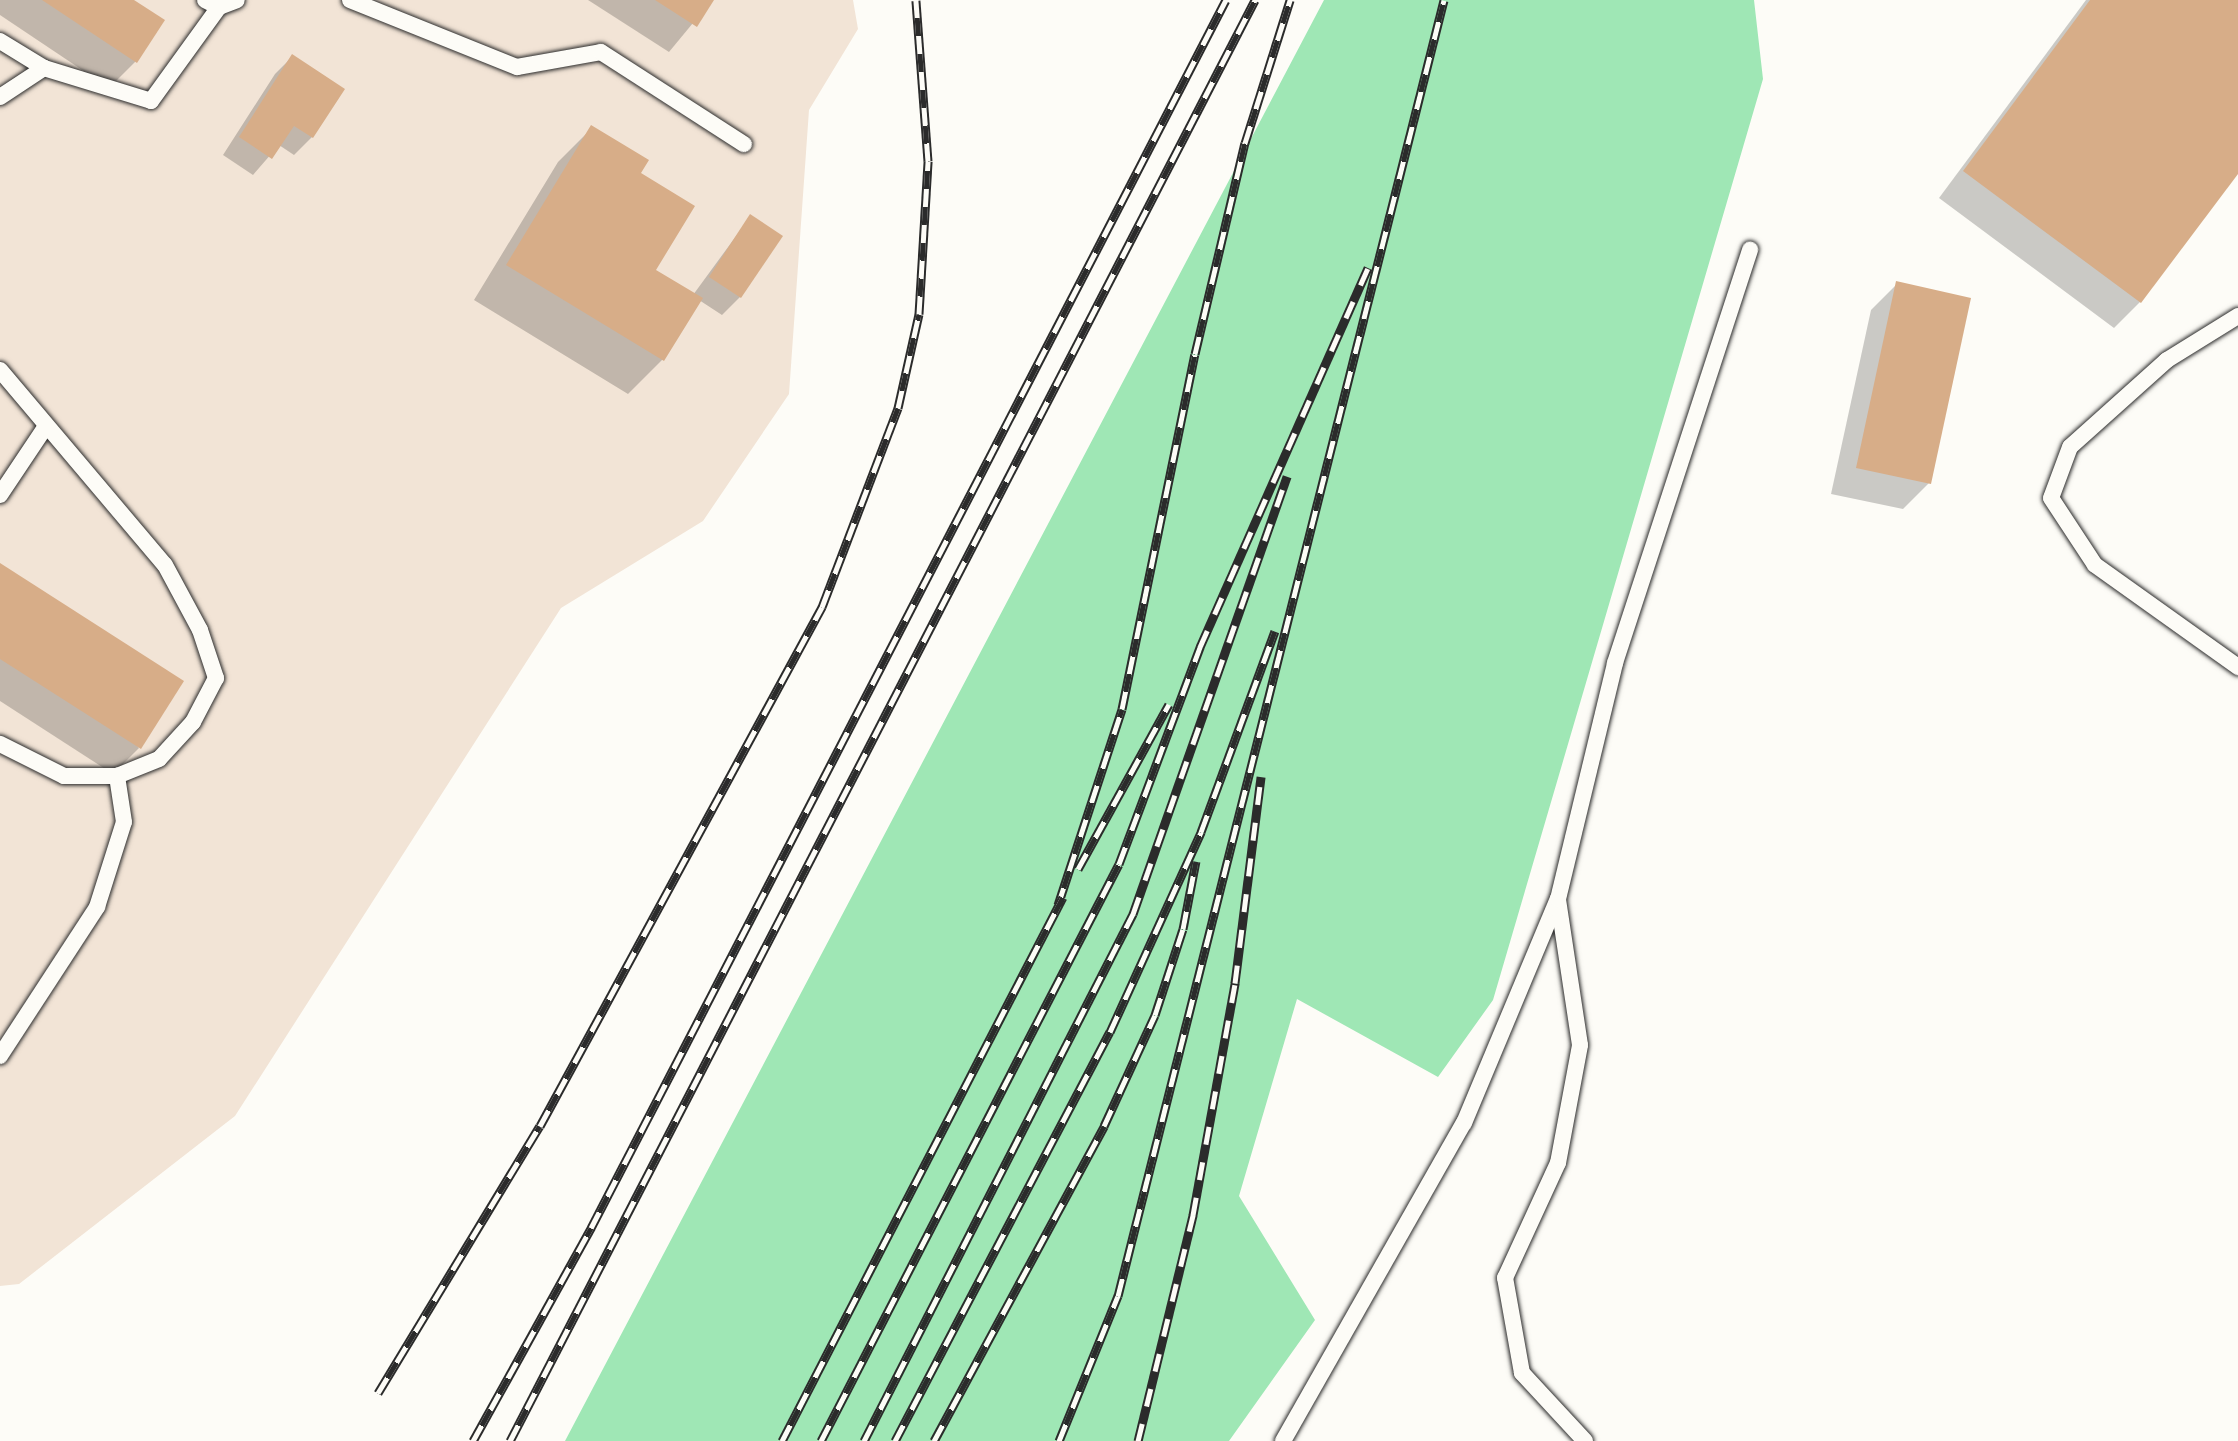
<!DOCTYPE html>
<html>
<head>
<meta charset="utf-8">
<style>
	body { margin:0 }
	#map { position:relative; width:2238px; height:1441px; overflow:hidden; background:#fdfcf7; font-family:"Balsamiq Sans",sans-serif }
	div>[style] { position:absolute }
	.built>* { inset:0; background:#f2e4d6 }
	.green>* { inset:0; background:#9fe7b5 }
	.shadow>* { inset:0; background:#0003 }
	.building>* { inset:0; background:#d7ad88 }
	.roads { filter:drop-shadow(0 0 2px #2b2b2b) drop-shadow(0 0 2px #2b2b2b) }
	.service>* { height:16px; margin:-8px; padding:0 8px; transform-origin:8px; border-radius:8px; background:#fdfcf7 }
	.rail>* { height:9px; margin-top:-4.5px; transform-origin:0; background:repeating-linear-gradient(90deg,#fdfcf7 0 18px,#2b2b2b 0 36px); box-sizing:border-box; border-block:2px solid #2b2b2b }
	span { translate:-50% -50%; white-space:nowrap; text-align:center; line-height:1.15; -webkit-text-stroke:8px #fdfcf7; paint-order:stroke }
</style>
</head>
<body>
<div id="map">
	<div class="built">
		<div style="clip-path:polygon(0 0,853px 0,858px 29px,809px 110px,789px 394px,703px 521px,561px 608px,235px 1116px,19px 1284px,0 1286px)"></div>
	</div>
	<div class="green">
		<div style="clip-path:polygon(1324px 0,1754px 0,1763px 79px,1493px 1000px,1438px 1077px,1297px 999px,1239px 1196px,1315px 1320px,1229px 1441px,565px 1441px)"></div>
	</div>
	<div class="shadow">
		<div style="clip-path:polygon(0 0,131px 0,162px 21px,135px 62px,109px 88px,0 15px)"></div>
		<div style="clip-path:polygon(588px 0,712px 0,669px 52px)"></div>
		<div style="clip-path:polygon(2086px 0,2238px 0,2238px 170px,2140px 302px,2114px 328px,1939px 198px)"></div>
		<div style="clip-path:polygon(292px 57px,312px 137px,294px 155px,279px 145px,253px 175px,223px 155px,275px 74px)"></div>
		<div style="clip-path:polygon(592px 128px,639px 174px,653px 271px,693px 295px,750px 217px,740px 297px,722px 315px,699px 300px,662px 360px,628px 394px,474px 300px,558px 162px)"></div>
		<div style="clip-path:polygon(1897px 284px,1929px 483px,1903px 509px,1831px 494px,1871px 310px)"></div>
		<div style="clip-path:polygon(0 565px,139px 748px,113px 774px,0 701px)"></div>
	</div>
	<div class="building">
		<div style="clip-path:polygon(42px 0,134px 0,165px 20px,137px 63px)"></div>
		<div style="clip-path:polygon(655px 0,714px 0,697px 27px)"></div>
		<div style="clip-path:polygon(2090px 0,2238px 0,2238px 174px,2141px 303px,1963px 171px)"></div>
		<div style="clip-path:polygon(292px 54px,345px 89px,313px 138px,294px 126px,272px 159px,239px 137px)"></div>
		<div style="clip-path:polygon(591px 125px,649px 160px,641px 173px,695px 206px,656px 270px,703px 298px,664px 361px,506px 265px)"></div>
		<div style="clip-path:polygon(750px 214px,783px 236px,741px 298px,709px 277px)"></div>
		<div style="clip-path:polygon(1896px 281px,1971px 298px,1931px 484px,1856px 468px)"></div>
		<div style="clip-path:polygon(0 563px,184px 681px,141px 749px,0 659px)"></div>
	</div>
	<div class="roads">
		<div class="service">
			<div style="left:205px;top:0;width:16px;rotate:27deg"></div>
			<div style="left:219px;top:7px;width:19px;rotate:-21deg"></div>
			<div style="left:350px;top:0;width:180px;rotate:21.9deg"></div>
			<div style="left:517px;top:67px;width:85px;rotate:-10.1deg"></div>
			<div style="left:601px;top:52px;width:170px;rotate:32.8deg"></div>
			<div style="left:0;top:41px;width:52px;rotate:31.5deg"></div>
			<div style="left:44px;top:68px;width:112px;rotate:17.1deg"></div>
			<div style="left:151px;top:101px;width:116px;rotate:-54.1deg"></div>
			<div style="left:0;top:97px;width:53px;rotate:-33.4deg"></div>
			<div style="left:2238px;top:316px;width:84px;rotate:148.2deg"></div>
			<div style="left:2167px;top:360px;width:130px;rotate:138.1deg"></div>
			<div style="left:2070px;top:447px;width:54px;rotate:110.4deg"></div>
			<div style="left:2051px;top:498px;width:80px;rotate:56.7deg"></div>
			<div style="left:2095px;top:565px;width:176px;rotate:35.5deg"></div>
			<div style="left:0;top:370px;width:255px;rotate:49.8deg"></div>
			<div style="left:165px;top:565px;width:74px;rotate:61.7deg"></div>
			<div style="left:200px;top:630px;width:51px;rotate:71.6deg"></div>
			<div style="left:216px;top:678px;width:50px;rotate:117.6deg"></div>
			<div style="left:193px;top:722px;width:50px;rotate:132.6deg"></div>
			<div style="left:159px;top:759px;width:45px;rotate:158deg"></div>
			<div style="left:117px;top:776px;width:53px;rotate:180deg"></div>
			<div style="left:64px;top:776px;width:72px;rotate:-153.4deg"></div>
			<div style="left:0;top:495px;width:83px;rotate:-56.3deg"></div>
			<div style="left:0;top:1056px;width:178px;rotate:-56.9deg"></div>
			<div style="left:97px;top:907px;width:89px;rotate:-72.4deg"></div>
			<div style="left:124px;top:822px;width:47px;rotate:-98.7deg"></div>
			<div style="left:1283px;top:1441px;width:366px;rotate:-60.4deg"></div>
			<div style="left:1464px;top:1123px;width:241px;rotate:-67.3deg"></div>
			<div style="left:1585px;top:1441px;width:93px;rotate:-132.8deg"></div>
			<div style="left:1522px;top:1373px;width:97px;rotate:-100.1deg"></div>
			<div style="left:1505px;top:1278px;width:127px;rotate:-65.3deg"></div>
			<div style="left:1558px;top:1163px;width:120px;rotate:-79.4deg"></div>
			<div style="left:1580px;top:1045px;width:148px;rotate:-98.6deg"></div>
			<div style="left:1558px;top:899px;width:243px;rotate:-76.4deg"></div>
			<div style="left:1615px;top:663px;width:435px;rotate:-71.9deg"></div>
		</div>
	</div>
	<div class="rail">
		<div style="left:1078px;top:869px;width:188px;rotate:-61.1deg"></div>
		<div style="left:1058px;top:905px;width:206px;rotate:-71.9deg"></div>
		<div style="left:1122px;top:709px;width:362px;rotate:-78.4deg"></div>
		<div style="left:1195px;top:354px;width:217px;rotate:-76.7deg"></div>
		<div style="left:1245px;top:143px;width:150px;rotate:-72.5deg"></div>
		<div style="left:378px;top:1393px;width:312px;rotate:-58.8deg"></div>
		<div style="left:540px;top:1126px;width:591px;rotate:-61.48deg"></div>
		<div style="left:822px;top:607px;width:213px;rotate:-69.1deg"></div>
		<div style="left:898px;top:408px;width:96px;rotate:-77.4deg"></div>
		<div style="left:919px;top:314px;width:153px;rotate:-86.6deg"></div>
		<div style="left:928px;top:161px;width:161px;rotate:-94.3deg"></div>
		<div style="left:473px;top:1441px;width:244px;rotate:-61deg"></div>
		<div style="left:591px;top:1228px;width:1382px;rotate:-62.66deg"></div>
		<div style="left:510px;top:1441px;width:1622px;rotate:-62.66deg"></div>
		<div style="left:782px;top:1441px;width:612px;rotate:-62.68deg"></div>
		<div style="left:821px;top:1441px;width:649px;rotate:-62.69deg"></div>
		<div style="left:1119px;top:864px;width:232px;rotate:-69.5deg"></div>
		<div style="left:1200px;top:647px;width:415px;rotate:-66.1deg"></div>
		<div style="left:864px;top:1441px;width:592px;rotate:-62.96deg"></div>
		<div style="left:1133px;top:914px;width:464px;rotate:-70.6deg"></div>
		<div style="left:895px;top:1441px;width:462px;rotate:-62.3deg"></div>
		<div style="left:1110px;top:1032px;width:220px;rotate:-65.5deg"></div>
		<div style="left:1201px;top:832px;width:214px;rotate:-69.8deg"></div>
		<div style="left:934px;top:1441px;width:358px;rotate:-61.6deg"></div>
		<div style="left:1104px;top:1126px;width:122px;rotate:-65.3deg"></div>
		<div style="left:1155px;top:1015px;width:90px;rotate:-72deg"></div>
		<div style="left:1183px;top:929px;width:69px;rotate:-79.2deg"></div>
		<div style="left:1059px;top:1441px;width:157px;rotate:-67.9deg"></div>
		<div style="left:1118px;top:1296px;width:1336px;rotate:-75.88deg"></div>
		<div style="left:1138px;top:1441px;width:233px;rotate:-76.3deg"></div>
		<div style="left:1193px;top:1215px;width:236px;rotate:-79.7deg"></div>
		<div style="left:1235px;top:983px;width:208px;rotate:-82.8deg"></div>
	</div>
</div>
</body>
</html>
